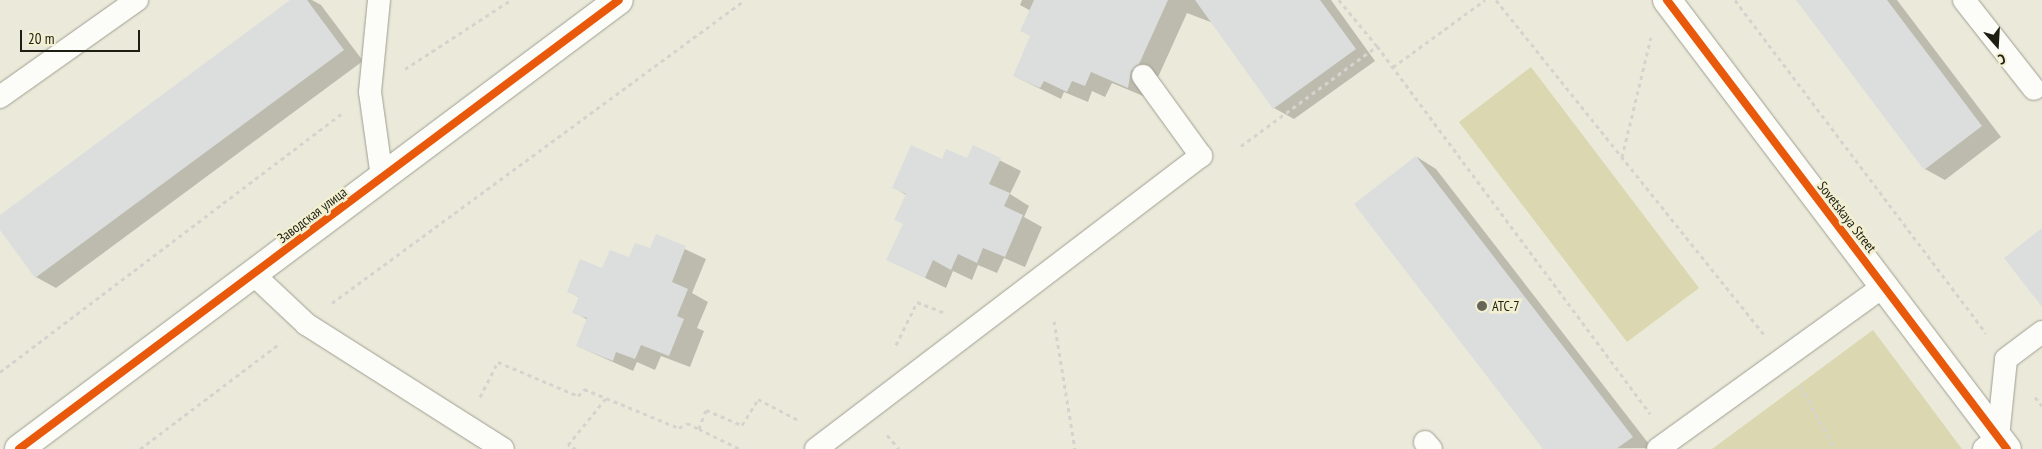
<!DOCTYPE html>
<html>
<head>
<meta charset="utf-8">
<style>
	body { margin:0 }
	#map { position:relative; width:2042px; height:449px; overflow:hidden; background:#ebeada; font-family:"PT Sans Narrow",sans-serif }
	div>[style] { position:absolute }
	.green>* { inset:0; background:#dad7b1 }
	.shadow>* { inset:0; background:#0003 }
	.building>* { inset:0; background:#dbdedc }
	.path>* { height:3px; margin-top:-1.5px; transform-origin:0; background:repeating-linear-gradient(90deg,#d4d4cf 0 4px,transparent 0 8px) }
	.roads { filter:drop-shadow(0 0 1px #9f9e91) drop-shadow(0 0 1px #9f9e91) }
	.service>* { height:22px; margin:-11px; padding:0 11px; transform-origin:11px; border-radius:11px; background:#fcfcf9 }
	.minor>* { height:28px; margin:-14px; padding:0 14px; transform-origin:14px; border-radius:14px; background:#fcfcf9 }
	.cycleway>* { height:8px; margin:-4px; padding:0 4px; transform-origin:4px; border-radius:4px; background:#e8590c }
	.dots>* { width:14px; height:14px; translate:-50% -50%; box-sizing:border-box; border:2px solid #f3f0d2; border-radius:50% }
	span { translate:-50% -50%; white-space:nowrap; text-align:center; line-height:1.15; -webkit-text-stroke:5px #f3f0d2; paint-order:stroke }
	.street-label { font-size:14px; color:#1e1d12 }
	.poi-label { font-size:14px; color:#1e1d12 }
	.left { translate:0 -50%; text-align:left }
	.north { position:absolute; left:1972px; top:20px; width:50px; height:50px; -webkit-text-stroke:4px #f3f0d2; paint-order:stroke; rotate:161deg; font-size:14px; font-weight:700; line-height:20px; text-align:center; color:#1e1d12 }
	.north::after { content:''; display:block; margin:auto; width:18px; height:22px; background:#1e1d12; clip-path:polygon(50% 0,100% 100%,50% 72%,0 100%) }
	.scale { position:absolute; left:20px; top:30px; width:120px; height:22px; box-sizing:border-box; border:2px solid #1e1d12; border-top:0; padding-left:6px; font-size:15px; line-height:18px; white-space:nowrap; color:#1e1d12; -webkit-text-stroke:4px #f3f0d2; paint-order:stroke }
</style>
</head>
<body>
<div id="map">
	<div class="green">
		<div style="clip-path:polygon(1531px 67px,1699px 288px,1627px 342px,1459px 122px)"></div>
		<div style="clip-path:polygon(1873px 330px,1962px 449px,1712px 449px)"></div>
	</div>
	<div class="shadow">
		<div style="clip-path:polygon(292px 0,312px 0,321px 5px,363px 61px,56px 288px,36px 277px,0 228px,0 216px)"></div>
		<div style="clip-path:polygon(1022px 0,1331px 0,1375px 61px,1294px 119px,1274px 108px,1213px 23px,1187px 13px,1159px 75px,1151px 83px,1148px 98px,1112px 83px,1105px 97px,1092px 91px,1088px 102px,1064px 92px,1061px 99px,1014px 76px,1031px 36px,1031px 11px,1020px 5px)"></div>
		<div style="clip-path:polygon(1798px 0,1897px 0,2001px 137px,1945px 180px,1925px 169px)"></div>
		<div style="clip-path:polygon(973px 147px,1021px 171px,1010px 194px,1029px 206px,1024px 217px,1042px 227px,1025px 267px,1004px 258px,997px 273px,978px 265px,972px 280px,953px 271px,946px 288px,888px 260px,904px 224px,906px 195px,893px 187px,942px 161px,967px 160px)"></div>
		<div style="clip-path:polygon(1417px 157px,1436px 169px,1652px 448px,1545px 449px)"></div>
		<div style="clip-path:polygon(657px 236px,706px 259px,692px 293px,708px 302px,697px 328px,704px 331px,690px 367px,661px 356px,655px 370px,637px 362px,633px 371px,577px 346px,588px 320px,574px 312px,580px 298px,568px 291px,603px 270px,651px 250px)"></div>
	</div>
	<div class="building">
		<div style="clip-path:polygon(290px 0,307px 0,344px 50px,35px 278px,0 230px,0 215px)"></div>
		<div style="clip-path:polygon(1034px 0,1168px 0,1139px 64px,1131px 71px,1128px 88px,1091px 72px,1085px 86px,1072px 81px,1067px 92px,1044px 81px,1040px 88px,1013px 76px,1030px 36px,1020px 31px)"></div>
		<div style="clip-path:polygon(1195px 0,1320px 0,1356px 49px,1273px 109px)"></div>
		<div style="clip-path:polygon(1796px 0,1887px 0,1982px 126px,1924px 170px)"></div>
		<div style="clip-path:polygon(911px 145px,942px 159px,946px 149px,967px 158px,973px 145px,1001px 158px,989px 184px,1010px 193px,1004px 206px,1023px 215px,1005px 257px,983px 248px,977px 263px,958px 254px,951px 270px,933px 260px,925px 278px,886px 260px,903px 224px,894px 220px,906px 194px,892px 188px)"></div>
		<div style="clip-path:polygon(1416px 156px,1633px 437px,1616px 449px,1543px 449px,1354px 204px)"></div>
		<div style="clip-path:polygon(2042px 228px,2042px 307px,2004px 258px)"></div>
		<div style="clip-path:polygon(656px 234px,686px 246px,672px 282px,688px 289px,677px 316px,684px 319px,669px 356px,641px 345px,635px 359px,616px 352px,613px 361px,576px 346px,587px 318px,572px 313px,579px 297px,567px 292px,580px 259px,602px 268px,610px 250px,629px 257px,635px 243px,650px 248px)"></div>
	</div>
	<div class="path">
		<div style="left:1496px;top:0;width:428px;rotate:51.3deg"></div>
		<div style="left:1735px;top:0;width:417px;rotate:53deg"></div>
		<div style="left:1377px;top:46px;width:458px;rotate:53.4deg"></div>
		<div style="left:1393px;top:67px;width:114px;rotate:-36.1deg"></div>
		<div style="left:405px;top:69px;width:126px;rotate:-33.1deg"></div>
		<div style="left:1241px;top:146px;width:169px;rotate:-36.3deg"></div>
		<div style="left:1377px;top:46px;width:60px;rotate:-129.6deg"></div>
		<div style="left:1622px;top:157px;width:123px;rotate:-76.4deg"></div>
		<div style="left:332px;top:303px;width:512px;rotate:-36.27deg"></div>
		<div style="left:1054px;top:321px;width:130px;rotate:80.7deg"></div>
		<div style="left:896px;top:345px;width:48px;rotate:-64deg"></div>
		<div style="left:917px;top:302px;width:28px;rotate:21deg"></div>
		<div style="left:0;top:372px;width:428px;rotate:-37.1deg"></div>
		<div style="left:1800px;top:386px;width:72px;rotate:60.9deg"></div>
		<div style="left:480px;top:397px;width:39px;rotate:-63deg"></div>
		<div style="left:498px;top:362px;width:87px;rotate:23deg"></div>
		<div style="left:578px;top:396px;width:9px;rotate:-49deg"></div>
		<div style="left:584px;top:389px;width:103px;rotate:22.3deg"></div>
		<div style="left:679px;top:428px;width:9px;rotate:-32deg"></div>
		<div style="left:687px;top:423px;width:13px;rotate:27deg"></div>
		<div style="left:699px;top:429px;width:20px;rotate:-70deg"></div>
		<div style="left:706px;top:410px;width:39px;rotate:23deg"></div>
		<div style="left:742px;top:425px;width:31px;rotate:-58deg"></div>
		<div style="left:758px;top:399px;width:47px;rotate:27.6deg"></div>
		<div style="left:2035px;top:397px;width:11px;rotate:52deg"></div>
		<div style="left:699px;top:429px;width:46px;rotate:26deg"></div>
		<div style="left:887px;top:435px;width:18px;rotate:49deg"></div>
		<div style="left:140px;top:449px;width:176px;rotate:-37.1deg"></div>
		<div style="left:576px;top:449px;width:9px;rotate:-153deg"></div>
		<div style="left:568px;top:445px;width:60px;rotate:-51deg"></div>
	</div>
	<div class="roads">
		<div class="service">
			<div style="left:379px;top:0;width:92px;rotate:95.6deg"></div>
			<div style="left:370px;top:92px;width:86px;rotate:82deg"></div>
			<div style="left:1964px;top:0;width:113px;rotate:51.8deg"></div>
			<div style="left:0;top:97px;width:168px;rotate:-35.3deg"></div>
			<div style="left:253px;top:274px;width:73px;rotate:43.3deg"></div>
			<div style="left:306px;top:324px;width:233px;rotate:32.4deg"></div>
			<div style="left:1425px;top:442px;width:9px;rotate:49deg"></div>
			<div style="left:816px;top:449px;width:484px;rotate:-37.3deg"></div>
			<div style="left:1201px;top:156px;width:99px;rotate:-125.9deg"></div>
			<div style="left:1658px;top:449px;width:280px;rotate:-35.8deg"></div>
			<div style="left:1984px;top:449px;width:18px;rotate:-41deg"></div>
			<div style="left:1998px;top:437px;width:78px;rotate:-84.1deg"></div>
			<div style="left:2006px;top:359px;width:45px;rotate:-36.9deg"></div>
		</div>
		<div class="minor">
			<div style="left:1667px;top:0;width:563px;rotate:52.87deg"></div>
			<div style="left:19px;top:449px;width:749px;rotate:-36.81deg"></div>
		</div>
	</div>
	<div class="cycleway">
		<div style="left:1667px;top:0;width:563px;rotate:52.87deg"></div>
		<div style="left:19px;top:449px;width:749px;rotate:-36.81deg"></div>
	</div>
	<div class="dots">
		<div style="left:1482px;top:306px;background:#666558"></div>
	</div>
	<div class="street-label">
		<span style="left:312px;top:215px;rotate:-37deg">Заводская улица</span>
		<span style="left:1847px;top:217px;rotate:52deg">Sovetskaya Street</span>
	</div>
	<div class="poi-label">
		<span class="left" style="left:1492px;top:306px">АТС-7</span>
	</div>
	<div class="north">С</div>
	<div class="scale">20 m</div>
</div>
</body>
</html>
